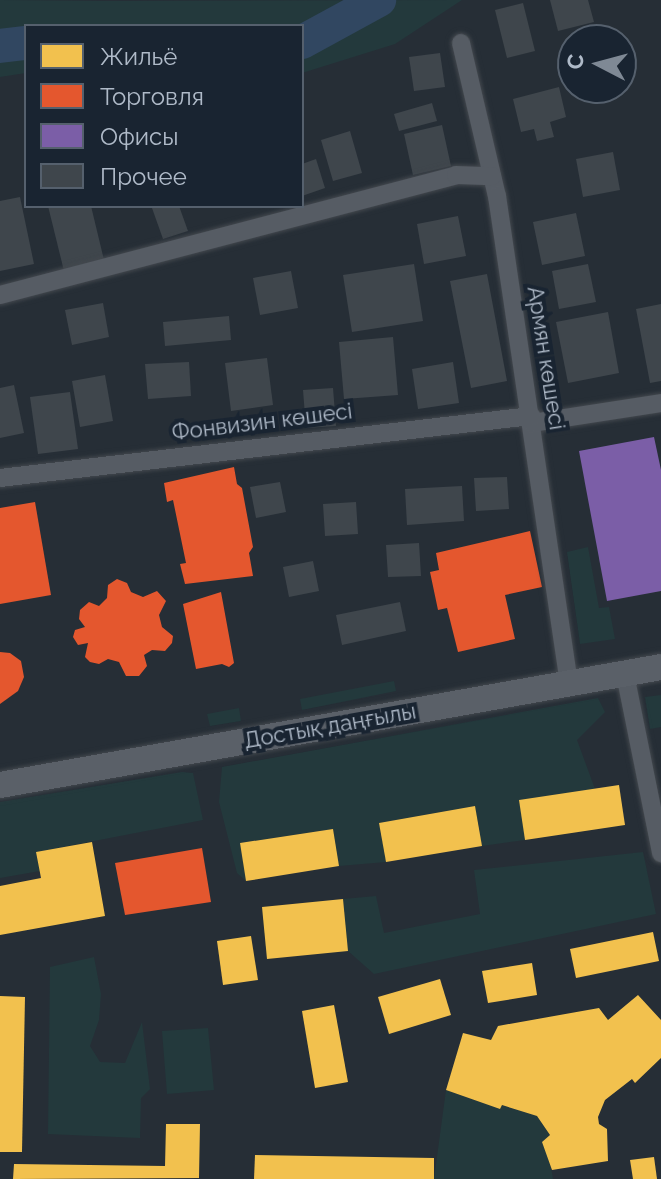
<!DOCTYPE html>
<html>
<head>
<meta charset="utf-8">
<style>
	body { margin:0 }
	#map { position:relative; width:661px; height:1179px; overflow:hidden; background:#262e36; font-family:Raleway,sans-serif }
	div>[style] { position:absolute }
	.green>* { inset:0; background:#23393c }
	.homes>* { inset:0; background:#f2c14e }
	.shops>* { inset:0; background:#e4572e }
	.offices>* { inset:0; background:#7b5ea7 }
	.river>* { height:34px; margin:-17px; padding:0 17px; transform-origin:17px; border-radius:17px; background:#314761 }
	.building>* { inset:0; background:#3f464c }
	.roads { filter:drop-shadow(0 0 2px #43484e) drop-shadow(0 0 2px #43484e) }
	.street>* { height:18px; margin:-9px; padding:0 9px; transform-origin:9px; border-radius:9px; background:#565c64 }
	.secondary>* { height:26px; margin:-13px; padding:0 13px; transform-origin:13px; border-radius:13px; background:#5a6068 }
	span { translate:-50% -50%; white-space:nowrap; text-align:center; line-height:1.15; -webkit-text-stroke:8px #192431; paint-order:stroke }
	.street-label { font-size:22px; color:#afbac8 }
	.legend { position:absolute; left:24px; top:24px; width:280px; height:184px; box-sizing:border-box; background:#192431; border:2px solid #55606d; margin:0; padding:10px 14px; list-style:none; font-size:24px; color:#afbac8 }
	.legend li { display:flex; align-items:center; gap:16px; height:40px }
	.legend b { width:40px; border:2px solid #55606d }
	.north { position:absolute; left:557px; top:24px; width:80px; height:80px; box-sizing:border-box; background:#192431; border:2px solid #55606d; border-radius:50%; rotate:276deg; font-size:22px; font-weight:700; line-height:32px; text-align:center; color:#afbac8 }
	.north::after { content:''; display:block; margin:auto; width:28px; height:36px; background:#7f8995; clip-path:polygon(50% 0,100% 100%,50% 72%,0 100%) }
</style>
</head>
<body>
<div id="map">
	<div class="green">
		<div style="clip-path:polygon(0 0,109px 1px,462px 0,395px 44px,302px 73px,302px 26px,26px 26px,26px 73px,0 77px)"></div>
		<div style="clip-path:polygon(588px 547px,599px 608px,609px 607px,615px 639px,580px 644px,567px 552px)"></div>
		<div style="clip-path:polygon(394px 681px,396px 691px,302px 710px,300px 699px)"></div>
		<div style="clip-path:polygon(661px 695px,661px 727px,650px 729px,645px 697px)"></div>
		<div style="clip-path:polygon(598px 698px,605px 712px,577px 740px,595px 789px,520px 800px,525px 840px,482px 846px,475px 806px,379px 823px,386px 862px,339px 866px,333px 829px,240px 843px,246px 881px,237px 873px,219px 802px,222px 767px)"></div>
		<div style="clip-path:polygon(239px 708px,241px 721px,210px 726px,207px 714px)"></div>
		<div style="clip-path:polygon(182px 772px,193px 773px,203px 820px,37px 852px,40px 871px,0 878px,0 802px)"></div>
		<div style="clip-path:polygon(643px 852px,656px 914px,374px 974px,348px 951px,343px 899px,376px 896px,384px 933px,480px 914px,474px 870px)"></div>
		<div style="clip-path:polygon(94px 957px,101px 994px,99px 1020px,90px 1046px,100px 1062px,125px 1063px,142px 1022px,150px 1089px,141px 1098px,140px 1138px,48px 1134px,50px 967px)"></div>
		<div style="clip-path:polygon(208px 1028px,214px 1090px,167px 1094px,162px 1031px)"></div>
		<div style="clip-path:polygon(446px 1090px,500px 1109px,502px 1105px,537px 1116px,550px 1135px,542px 1142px,548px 1151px,553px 1179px,434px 1179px)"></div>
	</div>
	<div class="homes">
		<div style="clip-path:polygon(619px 785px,625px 825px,525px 840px,519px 800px)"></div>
		<div style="clip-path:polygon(475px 806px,482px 846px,386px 862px,379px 823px)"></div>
		<div style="clip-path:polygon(333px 829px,339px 866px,246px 881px,240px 843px)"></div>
		<div style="clip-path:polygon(92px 842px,105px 916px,0 935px,0 886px,41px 878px,36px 852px)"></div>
		<div style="clip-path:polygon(343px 899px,348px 951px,267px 959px,262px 907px)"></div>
		<div style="clip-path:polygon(653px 932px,659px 961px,576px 978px,570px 949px)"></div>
		<div style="clip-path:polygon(251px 936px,258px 980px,223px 985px,217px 941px)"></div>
		<div style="clip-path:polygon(532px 963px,537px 995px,488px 1003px,482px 971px)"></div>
		<div style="clip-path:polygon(440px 979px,451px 1015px,389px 1034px,378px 997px)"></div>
		<div style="clip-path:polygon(638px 995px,661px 1020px,661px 1058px,635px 1083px,632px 1079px,605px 1100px,598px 1117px,599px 1124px,607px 1129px,608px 1161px,552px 1170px,542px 1142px,550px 1135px,537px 1116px,502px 1105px,500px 1109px,446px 1090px,463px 1033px,491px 1040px,498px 1026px,599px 1008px,608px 1020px)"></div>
		<div style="clip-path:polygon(0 996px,25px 997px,22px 1152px,0 1152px)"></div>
		<div style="clip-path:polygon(334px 1005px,348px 1082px,315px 1088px,302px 1011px)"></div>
		<div style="clip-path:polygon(166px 1124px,200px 1124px,199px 1178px,13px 1179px,14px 1164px,165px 1166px)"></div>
		<div style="clip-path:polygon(255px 1155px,434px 1158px,434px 1179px,254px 1179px)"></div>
		<div style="clip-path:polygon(654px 1157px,657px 1179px,633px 1179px,630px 1160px)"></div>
	</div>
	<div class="shops">
		<div style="clip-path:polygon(234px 467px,237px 484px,242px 488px,253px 547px,249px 553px,253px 576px,185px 584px,180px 564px,186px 563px,173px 500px,167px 502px,164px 483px)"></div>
		<div style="clip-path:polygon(35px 502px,51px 595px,0 604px,0 508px)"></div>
		<div style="clip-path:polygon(530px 531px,542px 587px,505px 595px,515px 639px,458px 652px,447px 608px,438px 610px,430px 572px,439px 570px,436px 553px)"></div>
		<div style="clip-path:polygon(117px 579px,127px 583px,131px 592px,143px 597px,157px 591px,166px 601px,159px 615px,162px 627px,173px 636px,172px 643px,165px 651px,152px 650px,144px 655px,147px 666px,139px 676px,126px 676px,119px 662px,108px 659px,99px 664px,90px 662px,85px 657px,88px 643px,78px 645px,73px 637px,75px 630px,85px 627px,79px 619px,80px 610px,89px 602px,99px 606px,107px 598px,108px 585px)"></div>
		<div style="clip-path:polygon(221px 592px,234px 663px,229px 667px,222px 664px,196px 669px,183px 604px)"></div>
		<div style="clip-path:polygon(0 652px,10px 653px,21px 661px,24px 677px,18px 691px,0 704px)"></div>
		<div style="clip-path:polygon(202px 848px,211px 902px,125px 915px,115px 863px)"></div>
	</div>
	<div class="offices">
		<div style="clip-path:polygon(654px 437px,661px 470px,661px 591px,607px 601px,579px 451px)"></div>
	</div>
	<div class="river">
		<div style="left:302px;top:42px;width:88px;rotate:-28.6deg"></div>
		<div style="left:0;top:46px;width:26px;rotate:-7deg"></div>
	</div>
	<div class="building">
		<div style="clip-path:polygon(550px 0,588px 0,594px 22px,558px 31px)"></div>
		<div style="clip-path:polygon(523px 3px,535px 51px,507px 58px,495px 10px)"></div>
		<div style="clip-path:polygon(440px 53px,445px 87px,414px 91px,409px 57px)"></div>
		<div style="clip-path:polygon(559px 87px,566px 117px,550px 122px,554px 137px,537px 141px,534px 129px,521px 132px,513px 99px)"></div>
		<div style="clip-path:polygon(432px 103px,437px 121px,399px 131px,394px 114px)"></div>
		<div style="clip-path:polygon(442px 125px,451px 166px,413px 175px,404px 134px)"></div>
		<div style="clip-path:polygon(350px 131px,362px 173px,333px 181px,321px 140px)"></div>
		<div style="clip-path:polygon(613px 152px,620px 190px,583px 197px,576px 159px)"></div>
		<div style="clip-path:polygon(316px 159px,325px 188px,302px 196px,302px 164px)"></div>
		<div style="clip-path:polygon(20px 197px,34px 264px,0 271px,0 201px)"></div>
		<div style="clip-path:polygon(48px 206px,91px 206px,104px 260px,64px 271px)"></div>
		<div style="clip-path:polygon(179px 206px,188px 231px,163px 239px,152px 208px)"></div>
		<div style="clip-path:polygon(576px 213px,585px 256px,542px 265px,533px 222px)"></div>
		<div style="clip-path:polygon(458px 216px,466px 256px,424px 264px,417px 224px)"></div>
		<div style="clip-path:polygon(414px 264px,423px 321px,352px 332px,343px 275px)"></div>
		<div style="clip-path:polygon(588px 264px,596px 302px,559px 309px,552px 271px)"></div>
		<div style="clip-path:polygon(291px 271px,298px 308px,260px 315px,253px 278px)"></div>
		<div style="clip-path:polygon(487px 274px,507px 381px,471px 388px,450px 281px)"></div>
		<div style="clip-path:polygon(103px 303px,109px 337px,72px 345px,65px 310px)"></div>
		<div style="clip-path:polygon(661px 304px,661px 381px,650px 383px,636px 309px)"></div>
		<div style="clip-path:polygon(608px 312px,619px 373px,568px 383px,556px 322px)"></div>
		<div style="clip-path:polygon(229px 316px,231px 340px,165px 346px,163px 322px)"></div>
		<div style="clip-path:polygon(393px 337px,398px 395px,344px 399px,339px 342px)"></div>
		<div style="clip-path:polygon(267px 358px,273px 405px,231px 411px,225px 363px)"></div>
		<div style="clip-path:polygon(189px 362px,191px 396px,148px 399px,145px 364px)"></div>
		<div style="clip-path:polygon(453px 362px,459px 403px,418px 409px,412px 369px)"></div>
		<div style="clip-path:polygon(105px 375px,113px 421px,80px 427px,72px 381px)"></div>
		<div style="clip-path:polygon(14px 385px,24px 433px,0 438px,0 388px)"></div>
		<div style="clip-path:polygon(333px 388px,336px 426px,306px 428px,303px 390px)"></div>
		<div style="clip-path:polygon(70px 392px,78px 449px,38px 454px,30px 397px)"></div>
		<div style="clip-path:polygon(507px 477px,509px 509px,476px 511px,474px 478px)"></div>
		<div style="clip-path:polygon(280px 482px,286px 512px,256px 518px,250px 487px)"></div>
		<div style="clip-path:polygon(462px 486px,464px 521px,407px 525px,405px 489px)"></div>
		<div style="clip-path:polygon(356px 502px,358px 534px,325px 536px,323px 504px)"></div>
		<div style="clip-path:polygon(419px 543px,421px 576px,388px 577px,386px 545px)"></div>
		<div style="clip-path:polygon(313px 561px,319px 591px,289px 597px,283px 567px)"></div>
		<div style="clip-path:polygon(400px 602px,406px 631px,342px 645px,336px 615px)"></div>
	</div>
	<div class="roads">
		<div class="street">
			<div style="left:461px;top:43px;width:157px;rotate:76.8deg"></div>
			<div style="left:497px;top:196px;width:492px;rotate:81.6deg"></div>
			<div style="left:0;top:295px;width:472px;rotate:-14.7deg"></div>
			<div style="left:456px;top:175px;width:36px;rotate:2deg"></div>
			<div style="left:532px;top:423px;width:131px;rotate:-8.8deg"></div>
			<div style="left:0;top:478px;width:535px;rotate:-6.66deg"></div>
			<div style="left:625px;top:674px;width:183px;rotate:78.6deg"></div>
		</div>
		<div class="secondary">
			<div style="left:0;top:785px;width:671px;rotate:-10.12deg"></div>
		</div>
	</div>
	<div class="street-label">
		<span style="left:546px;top:358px;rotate:81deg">Армян көшесі</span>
		<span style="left:262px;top:422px;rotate:-7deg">Фонвизин көшесі</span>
		<span style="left:330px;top:726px;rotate:-10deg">Достық даңғылы</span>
	</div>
	<ul class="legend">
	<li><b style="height:22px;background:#f2c14e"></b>Жильё</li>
	<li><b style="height:22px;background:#e4572e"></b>Торговля</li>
	<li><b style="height:22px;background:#7b5ea7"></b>Офисы</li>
	<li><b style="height:22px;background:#3f464c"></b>Прочее</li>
	</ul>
	<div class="north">С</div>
</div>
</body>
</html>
